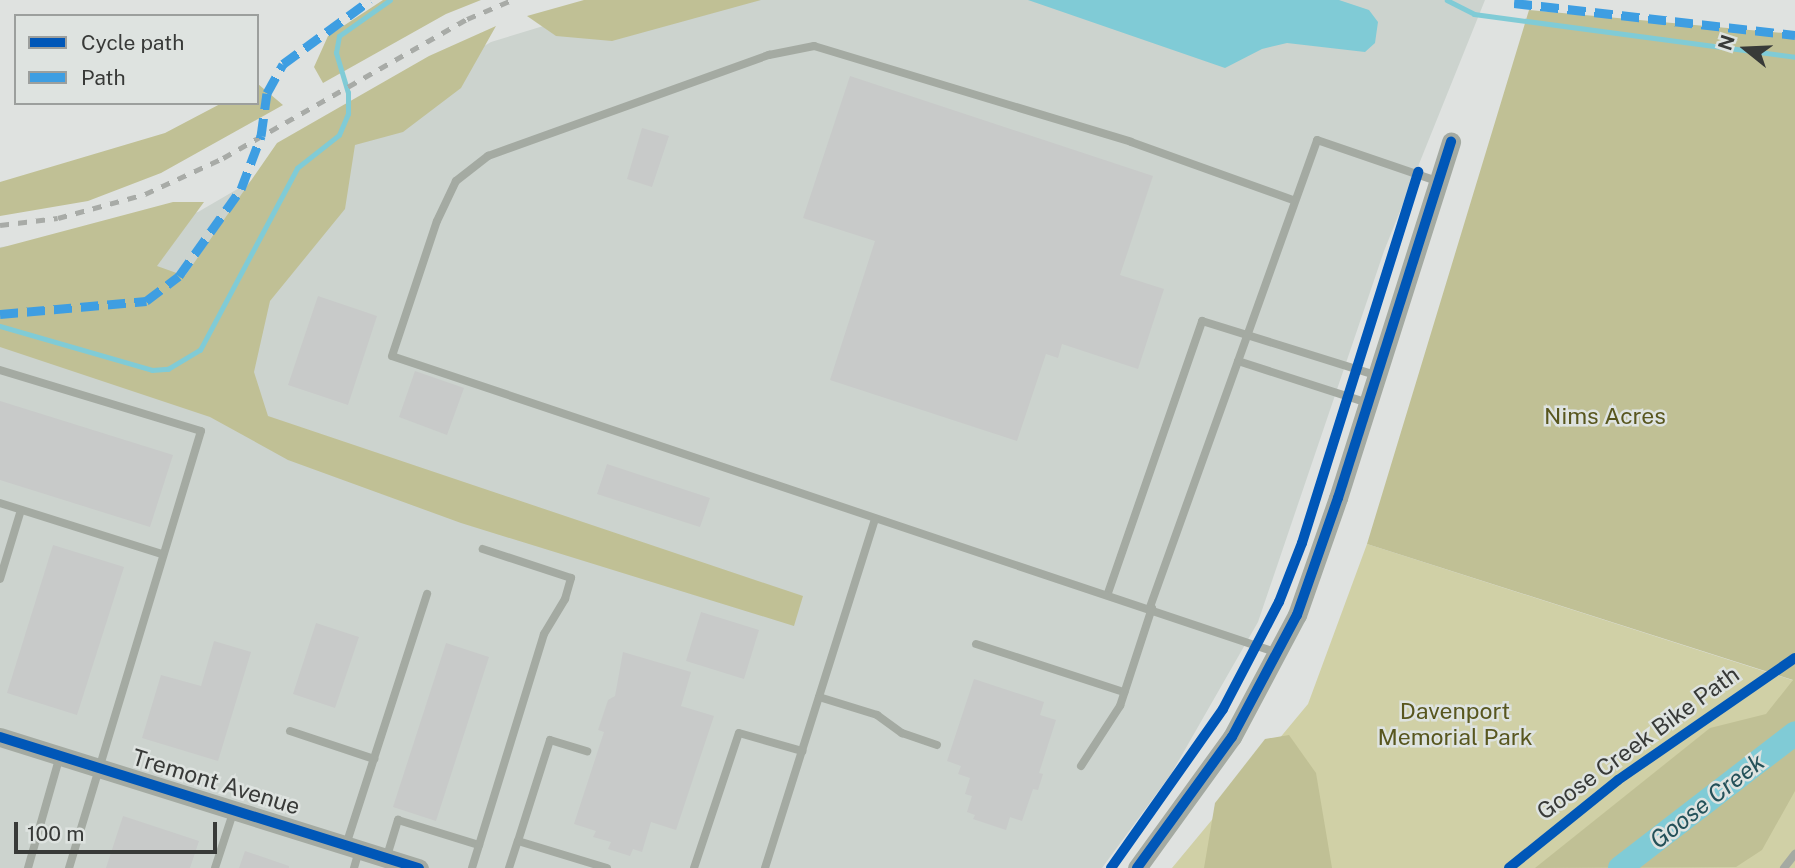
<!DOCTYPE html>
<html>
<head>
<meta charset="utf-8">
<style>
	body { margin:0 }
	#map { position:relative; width:1795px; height:868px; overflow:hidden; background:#dfe2e0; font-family:"Public Sans",sans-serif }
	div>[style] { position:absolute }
	.built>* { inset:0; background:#ccd3ce }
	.green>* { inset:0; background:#d0d0a6 }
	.forest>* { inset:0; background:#c0c095 }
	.water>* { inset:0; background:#80cbd6 }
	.stream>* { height:4.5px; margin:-2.25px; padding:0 2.25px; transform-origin:2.25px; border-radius:2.25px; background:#80cbd6 }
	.river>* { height:24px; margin:-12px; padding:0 12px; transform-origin:12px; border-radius:12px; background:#80cbd6 }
	.building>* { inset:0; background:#c8cac9 }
	.service>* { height:8px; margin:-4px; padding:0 4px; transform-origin:4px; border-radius:4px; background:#a4aaa2 }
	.tertiary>* { height:19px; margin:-9.5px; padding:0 9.5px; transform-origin:9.5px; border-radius:9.5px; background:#a4aaa2 }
	.rail>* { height:4.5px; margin-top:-2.25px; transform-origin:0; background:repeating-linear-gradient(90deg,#a8aba7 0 9px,transparent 0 18px) }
	.quiet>* { height:9px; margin-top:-4.5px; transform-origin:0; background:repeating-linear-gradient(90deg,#3e9ee2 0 18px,transparent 0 27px) }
	.cycleway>* { height:10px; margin:-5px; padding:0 5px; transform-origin:5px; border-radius:5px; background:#0057b8 }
	span { translate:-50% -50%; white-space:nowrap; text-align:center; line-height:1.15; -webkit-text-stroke:5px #dee3e0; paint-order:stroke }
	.park-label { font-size:23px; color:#58561e }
	.street-label { font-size:23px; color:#383a38 }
	.water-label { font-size:24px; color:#245159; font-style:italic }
	.legend { position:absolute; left:14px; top:14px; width:245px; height:91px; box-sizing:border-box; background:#dee3e0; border:2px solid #9c9f9d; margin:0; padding:9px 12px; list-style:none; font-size:21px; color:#383a38 }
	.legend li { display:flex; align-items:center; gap:14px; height:35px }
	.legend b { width:35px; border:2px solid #9c9f9d }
	.north { position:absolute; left:1711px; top:14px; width:70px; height:70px; -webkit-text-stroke:5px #dee3e0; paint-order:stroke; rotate:288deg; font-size:19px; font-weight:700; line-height:28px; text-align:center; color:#383a38 }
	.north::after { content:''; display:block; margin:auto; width:24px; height:32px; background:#383a38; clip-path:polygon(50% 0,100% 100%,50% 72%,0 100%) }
	.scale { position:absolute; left:14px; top:822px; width:203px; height:32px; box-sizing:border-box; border:4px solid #383a38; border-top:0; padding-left:9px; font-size:21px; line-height:24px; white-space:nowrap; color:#383a38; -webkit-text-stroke:5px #dee3e0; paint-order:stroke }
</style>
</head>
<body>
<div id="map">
	<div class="built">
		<div style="clip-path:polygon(629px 0,1485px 0,1384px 251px,1258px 622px,1171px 774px,1102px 868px,0 868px,0 247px,84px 241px,198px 212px,491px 42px)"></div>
	</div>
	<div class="green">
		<div style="clip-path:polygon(1367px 544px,1795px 681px,1795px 868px,1172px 868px,1308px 704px)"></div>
	</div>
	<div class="forest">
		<div style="clip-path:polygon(383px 0,481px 0,446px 14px,323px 83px,314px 67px,328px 36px)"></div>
		<div style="clip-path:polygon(584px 0,761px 0,612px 41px,556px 36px,527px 16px)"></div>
		<div style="clip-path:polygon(1529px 10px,1795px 34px,1795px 791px,1762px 850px,1736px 867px,1535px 868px,1710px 728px,1766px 714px,1793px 680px,1367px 544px)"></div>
		<div style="clip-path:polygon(496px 26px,461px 88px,403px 132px,355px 145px,345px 209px,270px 301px,254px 372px,268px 416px,803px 596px,794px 626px,461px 523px,288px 460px,210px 417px,0 347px,0 248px,173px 202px,204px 202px,157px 266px,185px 276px,277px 143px,429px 56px)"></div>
		<div style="clip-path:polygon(258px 84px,283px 105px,161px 173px,88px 201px,0 216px,0 182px,165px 133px,222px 103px,257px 103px)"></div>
		<div style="clip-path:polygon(1289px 735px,1316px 773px,1332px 868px,1204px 868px,1215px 803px,1265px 739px)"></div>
	</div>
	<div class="water">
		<div style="clip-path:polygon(1028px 0,1339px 0,1369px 10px,1378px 22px,1375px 43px,1365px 52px,1287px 43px,1262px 49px,1225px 68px)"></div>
	</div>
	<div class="stream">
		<div style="left:1447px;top:0;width:30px;rotate:27deg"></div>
		<div style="left:1474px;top:14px;width:324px;rotate:7.6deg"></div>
		<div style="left:0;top:326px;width:158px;rotate:16.1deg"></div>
		<div style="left:152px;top:370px;width:16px;rotate:-4deg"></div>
		<div style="left:168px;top:369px;width:37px;rotate:-31deg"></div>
		<div style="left:200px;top:350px;width:206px;rotate:-61.9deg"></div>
		<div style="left:297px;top:168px;width:53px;rotate:-38.2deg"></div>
		<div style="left:339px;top:135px;width:23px;rotate:-67deg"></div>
		<div style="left:348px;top:114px;width:21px;rotate:-90deg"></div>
		<div style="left:348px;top:93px;width:42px;rotate:-106.7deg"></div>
		<div style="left:336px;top:53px;width:17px;rotate:-80deg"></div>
		<div style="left:339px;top:36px;width:62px;rotate:-35.2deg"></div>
	</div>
	<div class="river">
		<div style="left:1620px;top:868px;width:221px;rotate:-37.6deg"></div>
	</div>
	<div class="building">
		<div style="clip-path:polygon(850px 76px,1153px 176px,1120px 275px,1164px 289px,1138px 369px,1062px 344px,1058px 358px,1046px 354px,1017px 441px,830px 380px,875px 241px,803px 218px)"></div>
		<div style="clip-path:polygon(642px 128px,669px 136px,652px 187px,627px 179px)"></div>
		<div style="clip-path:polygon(318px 296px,377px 316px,348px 405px,288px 385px)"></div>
		<div style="clip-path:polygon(415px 371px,464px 388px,447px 435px,399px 417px)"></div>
		<div style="clip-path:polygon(0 401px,173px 455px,150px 527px,0 480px)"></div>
		<div style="clip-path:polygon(607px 464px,710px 498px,700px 527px,597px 494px)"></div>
		<div style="clip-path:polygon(53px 545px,124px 567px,77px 715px,7px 693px)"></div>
		<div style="clip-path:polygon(701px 612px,759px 630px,744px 679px,686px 661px)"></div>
		<div style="clip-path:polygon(316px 623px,359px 637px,335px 708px,293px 694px)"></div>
		<div style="clip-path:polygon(214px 641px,251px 652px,218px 761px,142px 738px,161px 675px,201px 686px)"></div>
		<div style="clip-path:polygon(446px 643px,489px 657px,436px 821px,393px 807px)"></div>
		<div style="clip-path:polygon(623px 652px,691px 672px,681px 706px,714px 716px,676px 830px,651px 822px,642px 852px,633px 849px,630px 856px,608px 849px,611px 842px,593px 837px,596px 831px,574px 824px,604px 732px,598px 730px,608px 700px,615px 696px)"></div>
		<div style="clip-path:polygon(974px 679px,1044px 702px,1040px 715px,1056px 720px,1039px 773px,1043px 774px,1038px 790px,1033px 789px,1022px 821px,1010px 817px,1006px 830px,973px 819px,975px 815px,967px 812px,972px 796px,965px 794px,970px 778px,958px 774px,961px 766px,947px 761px)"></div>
		<div style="clip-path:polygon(123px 816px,199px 841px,190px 868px,106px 868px)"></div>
		<div style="clip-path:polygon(245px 851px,289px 866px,289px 868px,239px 868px)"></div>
	</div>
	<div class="service">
		<div style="left:1238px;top:361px;width:137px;rotate:17.9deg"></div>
		<div style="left:0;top:370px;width:210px;rotate:16.9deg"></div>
		<div style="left:201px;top:431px;width:457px;rotate:106.8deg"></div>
		<div style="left:0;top:503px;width:170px;rotate:17.5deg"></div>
		<div style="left:0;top:579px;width:72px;rotate:-73.1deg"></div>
		<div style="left:1108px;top:593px;width:288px;rotate:-70.9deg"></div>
		<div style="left:1202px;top:321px;width:181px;rotate:17.3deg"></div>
		<div style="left:1150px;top:607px;width:496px;rotate:-70.3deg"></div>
		<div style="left:1317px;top:140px;width:127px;rotate:18.9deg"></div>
		<div style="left:976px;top:644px;width:156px;rotate:18deg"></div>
		<div style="left:1278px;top:653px;width:934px;rotate:-161.47deg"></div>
		<div style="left:392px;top:356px;width:142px;rotate:-71.6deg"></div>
		<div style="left:437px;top:221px;width:44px;rotate:-64.6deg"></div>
		<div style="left:456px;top:181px;width:41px;rotate:-38deg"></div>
		<div style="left:488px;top:156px;width:299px;rotate:-19.8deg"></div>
		<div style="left:769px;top:55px;width:46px;rotate:-11.3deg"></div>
		<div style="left:814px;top:46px;width:331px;rotate:16.8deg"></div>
		<div style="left:1131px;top:142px;width:172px;rotate:19.7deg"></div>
		<div style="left:819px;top:697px;width:61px;rotate:17.2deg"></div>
		<div style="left:877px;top:715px;width:31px;rotate:36deg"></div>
		<div style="left:902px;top:733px;width:37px;rotate:19deg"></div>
		<div style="left:290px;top:731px;width:89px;rotate:18.4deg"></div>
		<div style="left:1081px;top:766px;width:72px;rotate:-57deg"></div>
		<div style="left:1120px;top:706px;width:103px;rotate:-71.9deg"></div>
		<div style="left:518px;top:841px;width:106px;rotate:-72.4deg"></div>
		<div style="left:550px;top:740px;width:39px;rotate:17deg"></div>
		<div style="left:346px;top:845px;width:264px;rotate:-72.1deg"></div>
		<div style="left:387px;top:856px;width:38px;rotate:-73deg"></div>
		<div style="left:398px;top:820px;width:85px;rotate:17.2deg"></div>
		<div style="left:28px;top:868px;width:116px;rotate:-74.1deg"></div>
		<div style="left:215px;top:868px;width:61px;rotate:-71.9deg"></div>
		<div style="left:354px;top:868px;width:18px;rotate:-74deg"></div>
		<div style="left:472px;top:868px;width:245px;rotate:-72.9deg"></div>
		<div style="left:544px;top:634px;width:41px;rotate:-59deg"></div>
		<div style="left:565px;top:599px;width:22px;rotate:-74deg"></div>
		<div style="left:571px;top:578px;width:93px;rotate:-161.8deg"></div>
		<div style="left:509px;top:868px;width:28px;rotate:-72deg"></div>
		<div style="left:518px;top:841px;width:93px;rotate:16.9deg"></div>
		<div style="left:694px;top:868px;width:142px;rotate:-71.6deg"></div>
		<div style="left:739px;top:733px;width:66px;rotate:15.9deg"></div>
		<div style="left:765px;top:868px;width:365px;rotate:-72.5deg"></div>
		<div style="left:1784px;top:868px;width:18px;rotate:-52deg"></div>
	</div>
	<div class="tertiary">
		<div style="left:0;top:737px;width:439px;rotate:17.4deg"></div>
		<div style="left:1137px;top:868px;width:162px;rotate:-54.1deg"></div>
		<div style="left:1232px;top:737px;width:138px;rotate:-62deg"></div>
		<div style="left:1297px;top:615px;width:124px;rotate:-70.7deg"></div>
		<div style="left:1338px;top:498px;width:374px;rotate:-72.4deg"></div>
	</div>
	<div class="rail">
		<div style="left:0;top:225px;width:58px;rotate:-6.9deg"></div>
		<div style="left:58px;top:218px;width:90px;rotate:-15.4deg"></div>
		<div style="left:145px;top:194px;width:86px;rotate:-24.8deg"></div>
		<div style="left:223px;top:158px;width:281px;rotate:-29.7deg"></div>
		<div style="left:467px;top:19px;width:49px;rotate:-22.9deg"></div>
	</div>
	<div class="quiet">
		<div style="left:1514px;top:3px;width:283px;rotate:6.5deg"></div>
		<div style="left:0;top:314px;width:147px;rotate:-5.1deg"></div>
		<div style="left:146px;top:301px;width:41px;rotate:-37.1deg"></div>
		<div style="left:179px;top:276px;width:107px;rotate:-54.5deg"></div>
		<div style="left:241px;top:189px;width:57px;rotate:-69.3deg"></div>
		<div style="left:261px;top:136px;width:43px;rotate:-82.1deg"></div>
		<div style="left:267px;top:93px;width:33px;rotate:-61deg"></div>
		<div style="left:283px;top:64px;width:108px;rotate:-36.3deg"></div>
	</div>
	<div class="cycleway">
		<div style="left:0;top:737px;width:439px;rotate:17.4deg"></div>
		<div style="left:1111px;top:868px;width:194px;rotate:-54.8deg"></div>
		<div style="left:1223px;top:709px;width:121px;rotate:-62.4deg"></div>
		<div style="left:1279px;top:602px;width:63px;rotate:-68.7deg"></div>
		<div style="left:1302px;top:543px;width:389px;rotate:-72.6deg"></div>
		<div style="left:1137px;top:868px;width:162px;rotate:-54.1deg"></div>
		<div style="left:1232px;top:737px;width:138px;rotate:-62deg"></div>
		<div style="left:1297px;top:615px;width:124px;rotate:-70.7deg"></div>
		<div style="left:1338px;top:498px;width:374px;rotate:-72.4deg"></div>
		<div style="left:1509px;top:868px;width:140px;rotate:-38.9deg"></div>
		<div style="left:1618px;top:780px;width:215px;rotate:-34.6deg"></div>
	</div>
	<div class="park-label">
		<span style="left:1605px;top:416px">Nims Acres</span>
		<span style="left:1455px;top:724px">Davenport<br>Memorial Park</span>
	</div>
	<div class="street-label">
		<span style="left:1638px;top:743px;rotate:-36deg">Goose Creek Bike Path</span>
		<span style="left:216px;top:782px;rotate:17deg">Tremont Avenue</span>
	</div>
	<div class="water-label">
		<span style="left:1707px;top:801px;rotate:-38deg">Goose Creek</span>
	</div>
	<ul class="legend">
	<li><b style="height:9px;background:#0057b8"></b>Cycle path</li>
	<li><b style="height:9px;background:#3e9ee2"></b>Path</li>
	</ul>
	<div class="north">N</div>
	<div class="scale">100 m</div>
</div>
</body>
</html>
